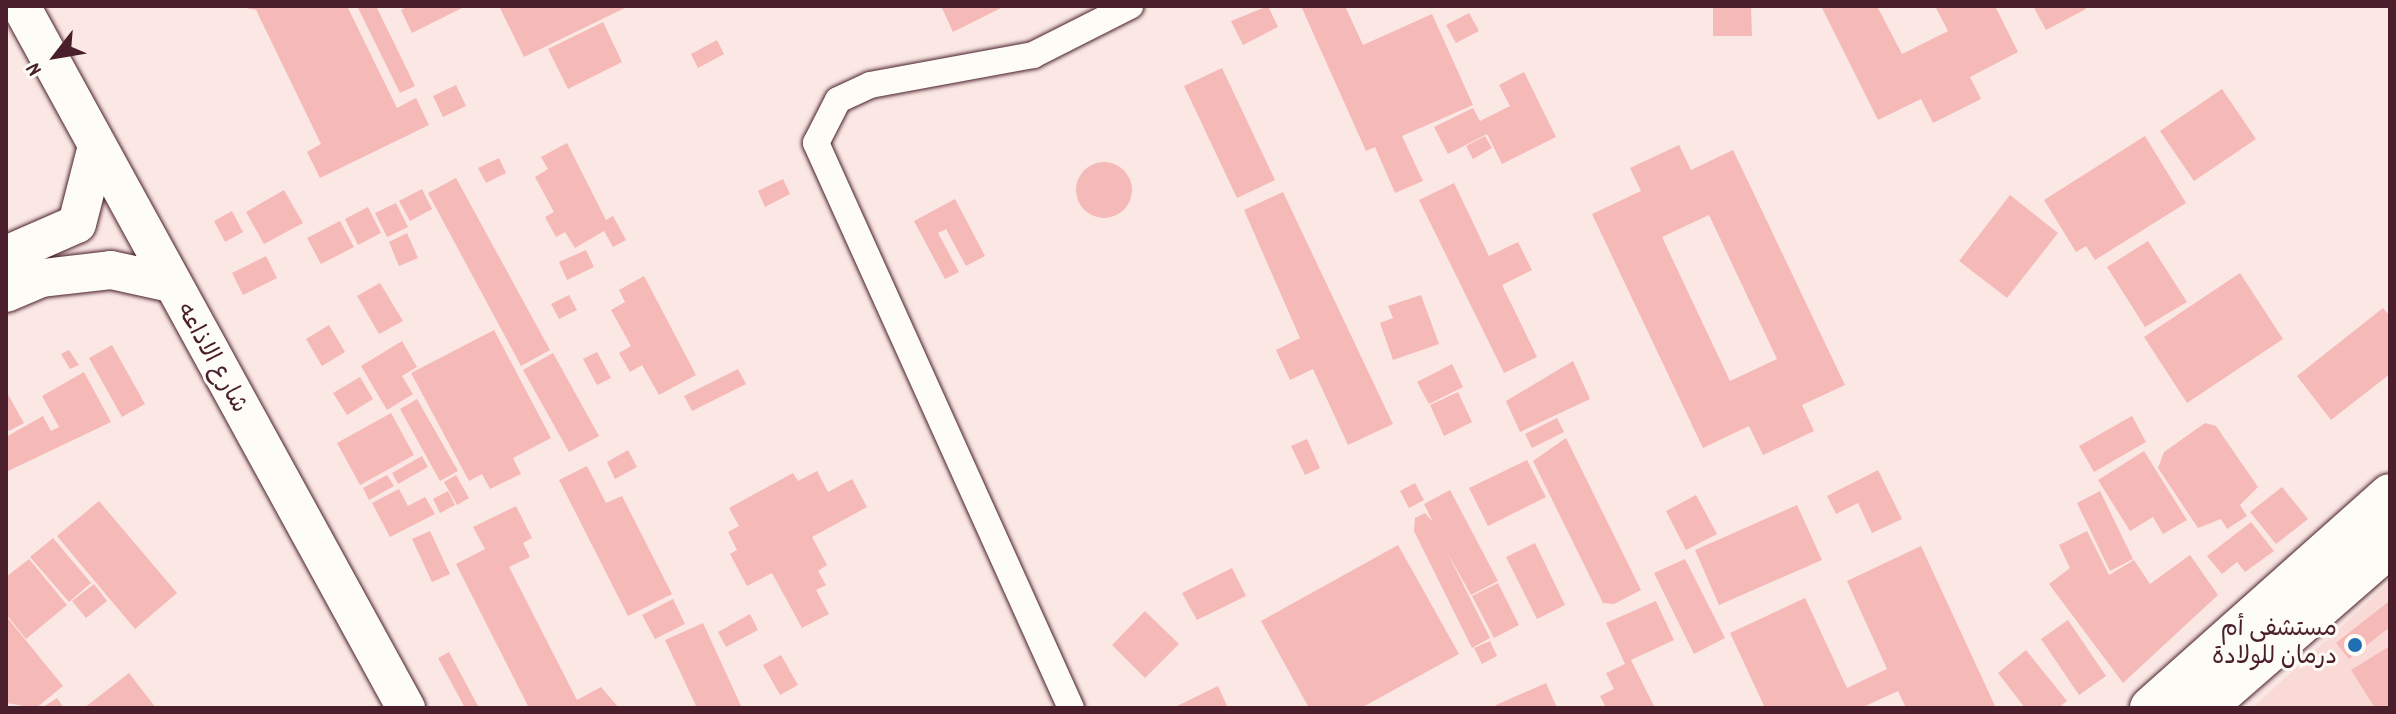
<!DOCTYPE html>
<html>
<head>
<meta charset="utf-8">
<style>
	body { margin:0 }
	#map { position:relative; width:2396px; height:714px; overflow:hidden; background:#fbe8e4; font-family:Dekko,"Playpen Sans Arabic",sans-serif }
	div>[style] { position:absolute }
	.built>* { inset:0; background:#f9dad6 }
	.building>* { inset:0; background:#f5b9b7 }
	.round { border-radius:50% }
	.roads { filter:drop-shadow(0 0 2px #4a1f2b) drop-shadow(0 0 2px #4a1f2b) }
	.street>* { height:26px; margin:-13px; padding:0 13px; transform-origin:13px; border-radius:13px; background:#fdfcf7 }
	.secondary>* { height:38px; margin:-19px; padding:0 19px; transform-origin:19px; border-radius:19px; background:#fdfcf7 }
	.primary>* { height:42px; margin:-21px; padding:0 21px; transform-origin:21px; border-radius:21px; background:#fdfcf7 }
	.dots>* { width:22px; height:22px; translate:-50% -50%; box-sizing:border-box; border:4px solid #fdfcf7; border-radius:50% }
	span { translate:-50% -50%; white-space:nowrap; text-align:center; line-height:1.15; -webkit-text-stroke:6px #fdfcf7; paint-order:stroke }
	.street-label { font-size:24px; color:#4a1f2b }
	.poi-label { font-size:24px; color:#4a1f2b }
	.right { translate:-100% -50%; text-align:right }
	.frame { position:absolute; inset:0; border:8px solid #4a1f2b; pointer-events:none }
	.north { position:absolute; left:16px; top:16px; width:80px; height:80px; -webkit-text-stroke:6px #fdfcf7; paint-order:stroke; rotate:239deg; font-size:22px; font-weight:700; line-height:32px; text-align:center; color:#4a1f2b }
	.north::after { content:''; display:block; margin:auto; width:28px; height:36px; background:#4a1f2b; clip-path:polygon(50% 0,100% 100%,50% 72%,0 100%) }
</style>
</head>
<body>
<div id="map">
	<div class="built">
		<div style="clip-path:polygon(2390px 582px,2390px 708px,2252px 708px)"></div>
	</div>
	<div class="building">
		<div style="clip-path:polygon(236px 6px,347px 6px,397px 108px,416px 98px,429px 125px,320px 178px,307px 152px,321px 144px,256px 10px)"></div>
		<div style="clip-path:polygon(357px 6px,376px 6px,415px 86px,400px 93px)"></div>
		<div style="clip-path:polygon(408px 6px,466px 6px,412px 33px,401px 10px)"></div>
		<div style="clip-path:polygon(499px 6px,629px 6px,524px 57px)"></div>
		<div style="clip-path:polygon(941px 6px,1005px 6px,953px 32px)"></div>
		<div style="clip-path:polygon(1268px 6px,1278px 27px,1243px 45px,1231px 21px)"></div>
		<div style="clip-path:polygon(1301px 6px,1345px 6px,1363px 45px,1432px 14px,1473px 105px,1402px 136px,1423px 181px,1395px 193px,1375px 147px,1366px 151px)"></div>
		<div style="clip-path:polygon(1713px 6px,1751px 6px,1752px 36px,1713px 36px)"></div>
		<div style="clip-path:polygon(1821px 6px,1877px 6px,1902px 54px,1948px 31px,1935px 6px,1995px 6px,2018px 52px,1970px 77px,1981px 99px,1933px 123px,1921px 99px,1878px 120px)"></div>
		<div style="clip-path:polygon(2033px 6px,2084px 6px,2086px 9px,2046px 30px)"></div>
		<div style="clip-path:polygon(1469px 13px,1479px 31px,1456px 43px,1446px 25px)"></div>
		<div style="clip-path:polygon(603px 22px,622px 62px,568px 89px,548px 49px)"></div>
		<div style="clip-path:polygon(717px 40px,724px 54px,698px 68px,691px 54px)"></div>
		<div style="clip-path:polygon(1222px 68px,1275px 180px,1237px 198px,1184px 86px)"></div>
		<div style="clip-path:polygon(1524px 72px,1556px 137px,1502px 164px,1487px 134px,1448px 154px,1434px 127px,1473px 108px,1480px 121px,1510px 106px,1499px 85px)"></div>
		<div style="clip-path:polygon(456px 85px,466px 106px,443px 117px,433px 96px)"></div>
		<div style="clip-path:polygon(2222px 89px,2256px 139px,2194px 181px,2160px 131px)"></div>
		<div style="clip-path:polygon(1485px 136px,1492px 148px,1473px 159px,1466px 146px)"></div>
		<div style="clip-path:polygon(2145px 136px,2186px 203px,2095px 260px,2086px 246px,2076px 252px,2044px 200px)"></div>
		<div style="clip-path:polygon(567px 143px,606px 220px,613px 216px,626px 240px,613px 247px,604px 231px,575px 248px,565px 232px,556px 237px,545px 217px,554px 212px,535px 177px,548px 169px,541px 157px)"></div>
		<div style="clip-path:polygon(evenodd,1679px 145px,1691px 170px,1733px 150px,1845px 385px,1802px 405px,1814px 431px,1763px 455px,1749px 426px,1703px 448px,1592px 214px,1641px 191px,1630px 168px,1679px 145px,1709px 215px,1777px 359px,1730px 381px,1662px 237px,1709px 215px)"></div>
		<div style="clip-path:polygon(499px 158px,506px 173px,486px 183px,478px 168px)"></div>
		<div class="round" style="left:1076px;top:162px;width:56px;height:56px"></div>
		<div style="clip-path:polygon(456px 178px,550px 350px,521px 366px,428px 193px)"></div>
		<div style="clip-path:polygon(783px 179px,790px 194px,765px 207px,758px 191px)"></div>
		<div style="clip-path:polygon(1454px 183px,1489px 256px,1518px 242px,1532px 270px,1502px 285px,1537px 357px,1504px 373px,1419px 200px)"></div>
		<div style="clip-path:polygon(422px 189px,432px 209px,410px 221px,399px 201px)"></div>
		<div style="clip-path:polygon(284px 190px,303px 223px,264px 244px,246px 212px)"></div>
		<div style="clip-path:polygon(1283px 192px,1393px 424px,1348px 445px,1313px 369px,1290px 380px,1276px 350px,1300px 338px,1244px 210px)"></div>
		<div style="clip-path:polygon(2010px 195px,2058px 233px,2007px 298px,1959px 261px)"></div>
		<div style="clip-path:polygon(955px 199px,985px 256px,966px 266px,946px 229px,938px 233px,959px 272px,945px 279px,914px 221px)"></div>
		<div style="clip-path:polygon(396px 203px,408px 227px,387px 237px,375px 213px)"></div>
		<div style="clip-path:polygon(368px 207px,381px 233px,358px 245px,345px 219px)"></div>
		<div style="clip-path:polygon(232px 211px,243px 232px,225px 242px,214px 221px)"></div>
		<div style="clip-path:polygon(340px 221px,354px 247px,321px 264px,307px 238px)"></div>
		<div style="clip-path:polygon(407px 233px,418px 258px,399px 266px,389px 242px)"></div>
		<div style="clip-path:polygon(2148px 241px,2187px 302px,2145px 327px,2107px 267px)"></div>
		<div style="clip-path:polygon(586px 250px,594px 267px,567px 280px,559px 262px)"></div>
		<div style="clip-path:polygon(266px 256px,277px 278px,243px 295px,232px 273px)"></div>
		<div style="clip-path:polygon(2240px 273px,2283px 339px,2187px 403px,2144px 337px)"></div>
		<div style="clip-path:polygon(644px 276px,696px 375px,659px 395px,642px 365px,630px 372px,619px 353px,631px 346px,611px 310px,625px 302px,619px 290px)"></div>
		<div style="clip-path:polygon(380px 283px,403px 321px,379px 334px,357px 296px)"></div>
		<div style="clip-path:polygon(569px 295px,577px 310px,559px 319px,551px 304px)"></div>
		<div style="clip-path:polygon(1421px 295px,1439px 344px,1393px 360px,1380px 323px,1393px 318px,1388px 306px)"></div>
		<div style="clip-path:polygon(2383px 308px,2390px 316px,2390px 374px,2331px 420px,2297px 376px)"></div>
		<div style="clip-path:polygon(329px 325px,345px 352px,322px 366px,306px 339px)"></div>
		<div style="clip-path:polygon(494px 330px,551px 438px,513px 458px,521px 474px,490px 489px,482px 474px,469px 481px,411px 373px)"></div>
		<div style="clip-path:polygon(402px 341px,417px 367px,402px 376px,413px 394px,387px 410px,361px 366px)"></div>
		<div style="clip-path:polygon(112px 345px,145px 404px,122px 417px,89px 358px)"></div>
		<div style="clip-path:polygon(69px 350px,79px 365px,70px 369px,61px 354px)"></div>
		<div style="clip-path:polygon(597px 352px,611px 378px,597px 385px,583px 359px)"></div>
		<div style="clip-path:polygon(553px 353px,599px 436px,569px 452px,523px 370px)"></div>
		<div style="clip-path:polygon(1573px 361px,1590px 399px,1520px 432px,1506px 401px)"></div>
		<div style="clip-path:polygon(1452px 364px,1463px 387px,1429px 404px,1417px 382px)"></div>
		<div style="clip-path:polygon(738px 369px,746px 384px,692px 411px,684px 396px)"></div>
		<div style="clip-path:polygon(84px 372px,111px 422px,6px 472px,6px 437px,43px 416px,51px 431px,59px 427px,42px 396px)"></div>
		<div style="clip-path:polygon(360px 377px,373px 399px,347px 415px,333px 393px)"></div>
		<div style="clip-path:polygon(6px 391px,24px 423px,9px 431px,6px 426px)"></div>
		<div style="clip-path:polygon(1458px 392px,1472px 422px,1444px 436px,1430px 405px)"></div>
		<div style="clip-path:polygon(417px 399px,458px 471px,440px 481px,400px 409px)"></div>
		<div style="clip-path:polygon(391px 413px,414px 455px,360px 485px,337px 443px)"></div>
		<div style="clip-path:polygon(2132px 416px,2146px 442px,2094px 472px,2079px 446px)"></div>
		<div style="clip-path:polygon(1557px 418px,1564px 432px,1532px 448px,1525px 434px)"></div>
		<div style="clip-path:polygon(2205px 423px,2216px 426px,2258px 487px,2240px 505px,2247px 516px,2227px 529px,2221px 519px,2198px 528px,2158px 468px,2164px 452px)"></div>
		<div style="clip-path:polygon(1566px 438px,1641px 590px,1614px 604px,1603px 603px,1533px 461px)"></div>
		<div style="clip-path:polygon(1307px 439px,1320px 468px,1305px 475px,1291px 446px)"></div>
		<div style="clip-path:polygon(628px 450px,637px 467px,615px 479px,607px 462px)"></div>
		<div style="clip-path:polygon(2144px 451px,2187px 520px,2163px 534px,2153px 517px,2130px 531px,2098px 480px)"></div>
		<div style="clip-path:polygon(422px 456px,428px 467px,398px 484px,392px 473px)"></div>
		<div style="clip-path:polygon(1527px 460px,1546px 497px,1488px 526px,1469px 488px)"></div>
		<div style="clip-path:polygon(587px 466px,606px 503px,622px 496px,672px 594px,628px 616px,559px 480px)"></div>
		<div style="clip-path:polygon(1878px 470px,1902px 519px,1872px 533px,1858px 503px,1836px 514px,1827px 496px)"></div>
		<div style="clip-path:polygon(817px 471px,828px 492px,852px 479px,867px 507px,812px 537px,827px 565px,818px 571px,826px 585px,816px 590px,829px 614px,802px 628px,772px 573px,747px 586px,730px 554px,737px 550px,728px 532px,739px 526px,729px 508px,793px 473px,798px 481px)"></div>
		<div style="clip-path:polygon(387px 475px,394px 486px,369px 500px,363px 488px)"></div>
		<div style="clip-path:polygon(456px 475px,469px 498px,457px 505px,444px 482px)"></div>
		<div style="clip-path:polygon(1415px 483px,1424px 500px,1409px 508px,1400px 491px)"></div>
		<div style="clip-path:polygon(2282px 487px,2308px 519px,2276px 544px,2250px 512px)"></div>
		<div style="clip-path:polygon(399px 489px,408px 506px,425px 497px,435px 514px,390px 537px,372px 503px)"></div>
		<div style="clip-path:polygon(1450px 490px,1498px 581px,1471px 595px,1446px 550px,1490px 638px,1472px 648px,1414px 531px,1415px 518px,1425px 513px,1433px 522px,1424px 504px)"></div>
		<div style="clip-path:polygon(448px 491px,455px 505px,440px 513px,433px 499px)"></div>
		<div style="clip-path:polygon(2100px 491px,2133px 559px,2110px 571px,2077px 503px)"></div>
		<div style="clip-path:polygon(1696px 495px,1717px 534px,1686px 550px,1666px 511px)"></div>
		<div style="clip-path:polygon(99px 501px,177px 593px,135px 629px,57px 536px)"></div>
		<div style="clip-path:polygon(1797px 505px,1822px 560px,1719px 605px,1695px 550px)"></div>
		<div style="clip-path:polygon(516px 506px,532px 538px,523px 543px,530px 557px,509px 567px,577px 700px,601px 687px,619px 708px,529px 708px,456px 564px,485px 549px,473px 527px)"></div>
		<div style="clip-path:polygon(2251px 522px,2274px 551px,2245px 572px,2237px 562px,2222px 574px,2207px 556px)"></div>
		<div style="clip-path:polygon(430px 531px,450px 574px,432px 582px,412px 539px)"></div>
		<div style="clip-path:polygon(2087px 531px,2109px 575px,2134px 560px,2150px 584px,2190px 555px,2218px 595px,2123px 683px,2049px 584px,2070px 568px,2059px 545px)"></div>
		<div style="clip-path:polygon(53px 538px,91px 583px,69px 602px,30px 557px)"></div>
		<div style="clip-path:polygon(1535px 543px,1565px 605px,1537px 619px,1506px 557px)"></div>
		<div style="clip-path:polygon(1398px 545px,1459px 654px,1361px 708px,1309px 708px,1261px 621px)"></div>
		<div style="clip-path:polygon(1921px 546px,1996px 708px,1906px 708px,1898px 691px,1861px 708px,1765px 708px,1730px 633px,1805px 598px,1847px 688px,1887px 669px,1847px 581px)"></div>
		<div style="clip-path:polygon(29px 559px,67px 605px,26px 639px,6px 614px,6px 577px)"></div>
		<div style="clip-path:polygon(1685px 559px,1725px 638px,1694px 654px,1654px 573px)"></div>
		<div style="clip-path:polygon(1232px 568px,1246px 596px,1197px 620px,1182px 593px)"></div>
		<div style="clip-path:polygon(1498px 583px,1519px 625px,1494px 638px,1472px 596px)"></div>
		<div style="clip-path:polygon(94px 584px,107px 601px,86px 618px,72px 601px)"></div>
		<div style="clip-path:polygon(673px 599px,685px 624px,655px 639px,642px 615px)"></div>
		<div style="clip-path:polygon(1656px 601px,1674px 640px,1631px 660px,1655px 708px,1606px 708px,1600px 696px,1614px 689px,1606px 673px,1625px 664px,1606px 623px)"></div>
		<div style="clip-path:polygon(2388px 602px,2390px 627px,2349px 659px,2336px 643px)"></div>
		<div style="clip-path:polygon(1145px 611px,1179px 644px,1145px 678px,1112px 645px)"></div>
		<div style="clip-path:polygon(750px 614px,758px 630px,726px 647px,718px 632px)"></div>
		<div style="clip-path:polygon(6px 616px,63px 686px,36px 708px,6px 703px)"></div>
		<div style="clip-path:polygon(2068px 620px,2106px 676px,2079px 695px,2041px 639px)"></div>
		<div style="clip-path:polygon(703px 623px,742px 708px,697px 708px,665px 640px)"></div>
		<div style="clip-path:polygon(1490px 641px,1497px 656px,1482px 664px,1474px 648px)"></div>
		<div style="clip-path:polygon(2390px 646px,2390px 708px,2375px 708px,2351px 670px)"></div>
		<div style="clip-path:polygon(2026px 650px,2067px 701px,2058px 708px,2025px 708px,1998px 673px)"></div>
		<div style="clip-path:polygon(449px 652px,479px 708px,465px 708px,438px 658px)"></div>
		<div style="clip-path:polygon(781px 655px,798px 685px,780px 695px,763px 665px)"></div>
		<div style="clip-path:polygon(129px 673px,156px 708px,84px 708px)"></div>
		<div style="clip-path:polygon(1546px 683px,1557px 708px,1497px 708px,1496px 705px)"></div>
		<div style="clip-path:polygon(1218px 686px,1228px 708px,1173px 708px)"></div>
		<div style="clip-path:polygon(57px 698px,64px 708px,42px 708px)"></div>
	</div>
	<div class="roads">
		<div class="street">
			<div style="left:1071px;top:708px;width:620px;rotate:-114.29deg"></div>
			<div style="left:816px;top:143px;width:48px;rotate:-62.9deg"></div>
			<div style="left:838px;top:100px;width:35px;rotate:-25deg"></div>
			<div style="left:870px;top:85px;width:166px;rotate:-10.4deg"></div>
			<div style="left:1033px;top:55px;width:109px;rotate:-26.8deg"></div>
		</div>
		<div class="secondary">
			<div style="left:21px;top:6px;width:801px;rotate:61.26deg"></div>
			<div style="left:6px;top:255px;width:77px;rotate:-23.6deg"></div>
			<div style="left:77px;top:224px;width:81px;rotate:-75.6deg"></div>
			<div style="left:6px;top:293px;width:39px;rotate:-23deg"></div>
			<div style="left:42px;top:278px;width:69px;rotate:-6.6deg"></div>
			<div style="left:111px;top:270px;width:56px;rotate:12.3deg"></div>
		</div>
		<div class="primary">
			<div style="left:2151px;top:708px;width:320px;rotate:-41.7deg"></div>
			<div style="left:2204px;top:708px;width:247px;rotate:-41.1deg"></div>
		</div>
	</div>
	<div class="dots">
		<div style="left:2355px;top:645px;background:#1f6fb2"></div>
	</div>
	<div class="street-label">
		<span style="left:210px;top:359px;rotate:61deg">شارع الاذاعه</span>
	</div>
	<div class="poi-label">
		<span class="right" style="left:2337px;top:645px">مستشفى أم<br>درمان للولادة</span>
	</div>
	<div class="frame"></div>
	<div class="north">N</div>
</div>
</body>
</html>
